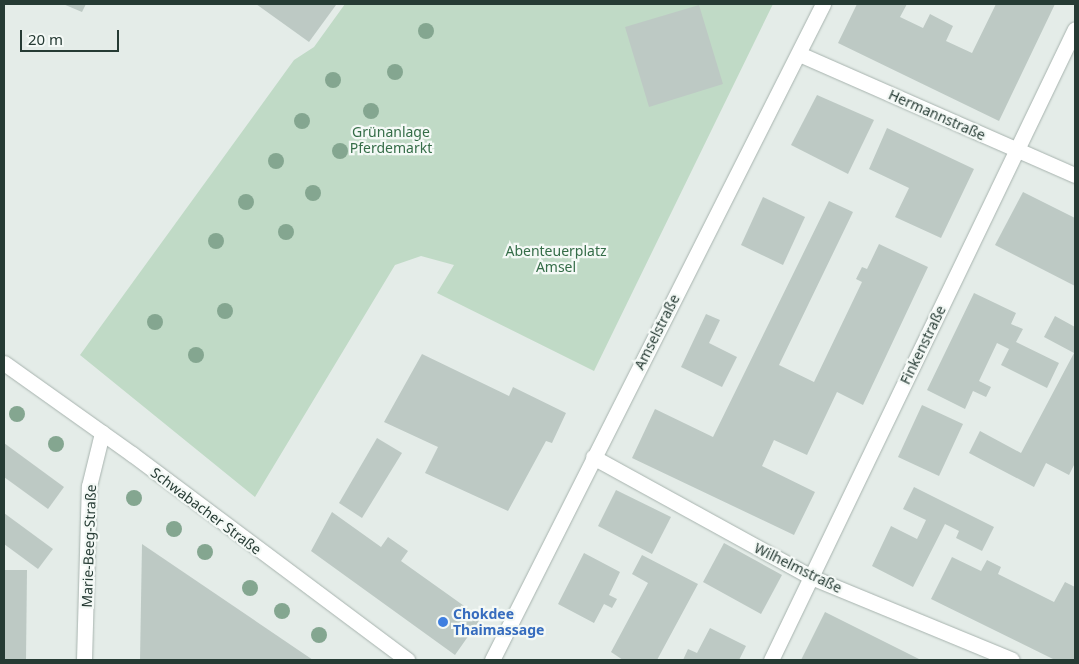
<!DOCTYPE html>
<html>
<head>
<meta charset="utf-8">
<style>
	body { margin:0 }
	#map { position:relative; width:1079px; height:664px; overflow:hidden; background:#e4ece8; font-family:"Noto Sans",sans-serif }
	div>[style] { position:absolute }
	.green>* { inset:0; background:#c0dac6 }
	.building>* { inset:0; background:#bdc9c4 }
	.roads { filter:drop-shadow(0 0 1px #a7b3ae) drop-shadow(0 0 1px #a7b3ae) }
	.lane>* { height:15px; margin:-7.5px; padding:0 7.5px; transform-origin:7.5px; border-radius:7.5px; background:#fff }
	.street>* { height:15px; margin:-7.5px; padding:0 7.5px; transform-origin:7.5px; border-radius:7.5px; background:#fff }
	.secondary>* { height:15px; margin:-7.5px; padding:0 7.5px; transform-origin:7.5px; border-radius:7.5px; background:#fff }
	.trees>* { width:16px; height:16px; margin:-8px; border-radius:50%; background:#84a690 }
	.dots>* { width:14px; height:14px; translate:-50% -50%; box-sizing:border-box; border:2px solid #f4f9f6; border-radius:50% }
	span { translate:-50% -50%; white-space:nowrap; text-align:center; line-height:1.15; -webkit-text-stroke:4.5px #f4f9f6; paint-order:stroke }
	.street-label { font-size:14px; color:#263b34 }
	.park-label { font-size:14px; color:#356d48 }
	.shop-label { font-size:14px; color:#366cbe; font-weight:700 }
	.left { translate:0 -50%; text-align:left }
	.frame { position:absolute; inset:0; border:5px solid #263b34; pointer-events:none }
	.scale { position:absolute; left:20px; top:30px; width:99px; height:22px; box-sizing:border-box; border:2px solid #263b34; border-top:0; padding-left:6px; font-size:15px; line-height:18px; white-space:nowrap; color:#263b34; -webkit-text-stroke:4px #f4f9f6; paint-order:stroke }
</style>
</head>
<body>
<div id="map">
	<div class="green">
		<div style="clip-path:polygon(345px 4px,773px 4px,594px 371px,437px 293px,454px 265px,421px 256px,395px 265px,255px 497px,80px 355px,294px 60px,314px 47px)"></div>
	</div>
	<div class="building">
		<div style="clip-path:polygon(63px 4px,86px 4px,82px 12px)"></div>
		<div style="clip-path:polygon(256px 4px,334px 4px,336px 5px,309px 42px)"></div>
		<div style="clip-path:polygon(857px 4px,907px 4px,900px 17px,923px 28px,930px 14px,953px 26px,946px 41px,972px 53px,996px 4px,1055px 4px,999px 121px,838px 43px)"></div>
		<div style="clip-path:polygon(699px 5px,723px 84px,649px 107px,625px 27px)"></div>
		<div style="clip-path:polygon(817px 95px,874px 120px,848px 174px,791px 145px)"></div>
		<div style="clip-path:polygon(887px 128px,974px 169px,941px 238px,895px 217px,909px 188px,869px 169px)"></div>
		<div style="clip-path:polygon(1023px 192px,1075px 218px,1075px 286px,995px 245px)"></div>
		<div style="clip-path:polygon(763px 197px,805px 217px,783px 265px,741px 245px)"></div>
		<div style="clip-path:polygon(829px 201px,853px 212px,779px 365px,814px 382px,862px 282px,856px 279px,862px 267px,867px 269px,879px 244px,928px 267px,863px 405px,837px 392px,807px 455px,774px 440px,762px 466px,815px 492px,794px 535px,632px 458px,655px 409px,713px 437px)"></div>
		<div style="clip-path:polygon(974px 293px,1016px 313px,1011px 324px,1023px 329px,1016px 342px,1059px 363px,1047px 388px,1001px 365px,1009px 349px,997px 343px,979px 381px,991px 387px,986px 397px,973px 391px,965px 409px,927px 390px)"></div>
		<div style="clip-path:polygon(706px 314px,720px 320px,709px 343px,737px 357px,722px 387px,681px 367px)"></div>
		<div style="clip-path:polygon(1055px 316px,1075px 327px,1075px 463px,1069px 475px,1046px 463px,1034px 487px,969px 453px,980px 431px,1021px 453px,1074px 353px,1044px 337px)"></div>
		<div style="clip-path:polygon(422px 354px,509px 396px,513px 387px,566px 413px,552px 443px,546px 441px,508px 511px,425px 473px,438px 447px,384px 422px)"></div>
		<div style="clip-path:polygon(922px 405px,963px 424px,939px 476px,898px 457px)"></div>
		<div style="clip-path:polygon(377px 438px,402px 453px,362px 518px,339px 503px)"></div>
		<div style="clip-path:polygon(4px 443px,64px 487px,48px 509px,4px 477px)"></div>
		<div style="clip-path:polygon(914px 487px,994px 527px,982px 551px,956px 538px,959px 531px,945px 524px,913px 587px,872px 566px,891px 526px,917px 539px,926px 520px,903px 509px)"></div>
		<div style="clip-path:polygon(616px 490px,671px 517px,652px 554px,598px 526px)"></div>
		<div style="clip-path:polygon(332px 512px,381px 547px,388px 537px,408px 551px,401px 561px,481px 618px,455px 655px,311px 551px)"></div>
		<div style="clip-path:polygon(4px 513px,53px 549px,38px 569px,4px 544px)"></div>
		<div style="clip-path:polygon(724px 543px,782px 575px,761px 614px,703px 582px)"></div>
		<div style="clip-path:polygon(142px 544px,313px 660px,140px 660px)"></div>
		<div style="clip-path:polygon(584px 553px,620px 572px,609px 595px,617px 599px,612px 608px,604px 604px,594px 623px,558px 604px)"></div>
		<div style="clip-path:polygon(642px 555px,698px 584px,657px 660px,623px 660px,611px 652px,648px 583px,632px 574px)"></div>
		<div style="clip-path:polygon(952px 557px,981px 571px,987px 560px,1001px 567px,998px 574px,1054px 602px,1065px 582px,1075px 587px,1075px 660px,1055px 660px,931px 599px)"></div>
		<div style="clip-path:polygon(4px 570px,27px 570px,26px 660px,4px 660px)"></div>
		<div style="clip-path:polygon(825px 612px,921px 660px,801px 660px)"></div>
		<div style="clip-path:polygon(710px 628px,746px 646px,739px 660px,683px 660px,688px 649px,697px 653px)"></div>
	</div>
	<div class="roads">
		<div class="lane">
			<div style="left:84px;top:660px;width:174px;rotate:-88.4deg"></div>
			<div style="left:89px;top:486px;width:55px;rotate:-76.2deg"></div>
		</div>
		<div class="street">
			<div style="left:799px;top:54px;width:301px;rotate:23.7deg"></div>
			<div style="left:593px;top:457px;width:249px;rotate:28.8deg"></div>
			<div style="left:811px;top:577px;width:217px;rotate:22.4deg"></div>
			<div style="left:492px;top:660px;width:735px;rotate:-63.23deg"></div>
			<div style="left:771px;top:660px;width:700px;rotate:-64.28deg"></div>
		</div>
		<div class="secondary">
			<div style="left:4px;top:363px;width:157px;rotate:35.4deg"></div>
			<div style="left:132px;top:454px;width:344px;rotate:36.8deg"></div>
		</div>
	</div>
	<div class="trees">
		<div style="left:426px;top:31px"></div>
		<div style="left:395px;top:72px"></div>
		<div style="left:333px;top:80px"></div>
		<div style="left:371px;top:111px"></div>
		<div style="left:302px;top:121px"></div>
		<div style="left:340px;top:151px"></div>
		<div style="left:276px;top:161px"></div>
		<div style="left:313px;top:193px"></div>
		<div style="left:246px;top:202px"></div>
		<div style="left:286px;top:232px"></div>
		<div style="left:216px;top:241px"></div>
		<div style="left:225px;top:311px"></div>
		<div style="left:155px;top:322px"></div>
		<div style="left:196px;top:355px"></div>
		<div style="left:17px;top:414px"></div>
		<div style="left:56px;top:444px"></div>
		<div style="left:134px;top:498px"></div>
		<div style="left:174px;top:529px"></div>
		<div style="left:205px;top:552px"></div>
		<div style="left:250px;top:588px"></div>
		<div style="left:282px;top:611px"></div>
		<div style="left:319px;top:635px"></div>
	</div>
	<div class="dots">
		<div style="left:443px;top:622px;background:#3f7fe0"></div>
	</div>
	<div class="street-label">
		<span style="left:937px;top:115px;rotate:24deg">Hermannstraße</span>
		<span style="left:657px;top:332px;rotate:-63deg">Amselstraße</span>
		<span style="left:923px;top:345px;rotate:-64deg">Finkenstraße</span>
		<span style="left:206px;top:511px;rotate:37deg">Schwabacher Straße</span>
		<span style="left:89px;top:546px;rotate:-88deg">Marie-Beeg-Straße</span>
		<span style="left:798px;top:568px;rotate:26deg">Wilhelmstraße</span>
	</div>
	<div class="park-label">
		<span style="left:391px;top:140px">Grünanlage<br>Pferdemarkt</span>
		<span style="left:556px;top:259px">Abenteuerplatz<br>Amsel</span>
	</div>
	<div class="shop-label">
		<span class="left" style="left:453px;top:622px">Chokdee<br>Thaimassage</span>
	</div>
	<div class="frame"></div>
	<div class="scale">20 m</div>
</div>
</body>
</html>
